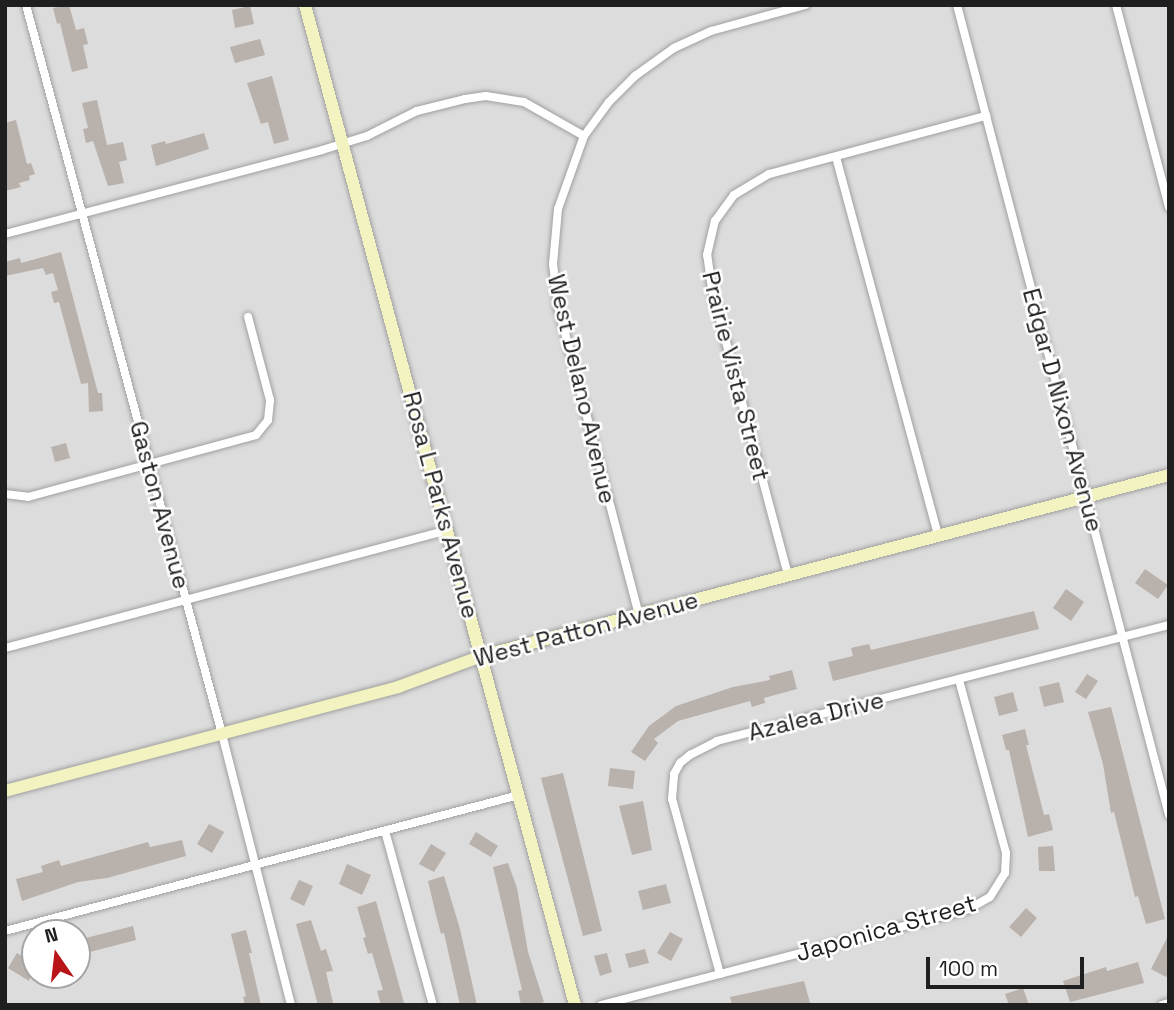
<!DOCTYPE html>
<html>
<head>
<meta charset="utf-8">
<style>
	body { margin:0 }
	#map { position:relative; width:1174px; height:1010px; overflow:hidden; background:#efece7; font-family:"Space Grotesk",sans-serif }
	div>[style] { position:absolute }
	.residential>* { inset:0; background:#dddcdc }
	.building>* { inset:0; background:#b8b1ac }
	.roads { filter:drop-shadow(0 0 2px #a0a0a0) drop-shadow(0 0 2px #a0a0a0) }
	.street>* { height:8px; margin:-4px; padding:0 4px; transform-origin:4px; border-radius:4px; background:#fff }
	.secondary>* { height:12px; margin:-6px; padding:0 6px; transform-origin:6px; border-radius:6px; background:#f2f3c0 }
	span { translate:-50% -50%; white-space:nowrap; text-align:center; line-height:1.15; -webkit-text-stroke:5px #fff; paint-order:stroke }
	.street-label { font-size:24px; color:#1f1f1f }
	.frame { position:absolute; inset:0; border:7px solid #1f1f1f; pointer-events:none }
	.north { position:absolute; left:21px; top:919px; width:70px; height:70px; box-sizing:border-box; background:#fff; border:2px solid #a5a5a5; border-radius:50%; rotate:346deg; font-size:19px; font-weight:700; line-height:28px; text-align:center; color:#1f1f1f }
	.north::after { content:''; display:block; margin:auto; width:24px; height:32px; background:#b91518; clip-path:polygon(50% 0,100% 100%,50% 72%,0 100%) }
	.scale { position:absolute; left:926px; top:957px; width:158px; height:32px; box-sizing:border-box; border:4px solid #1f1f1f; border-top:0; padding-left:9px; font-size:21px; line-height:24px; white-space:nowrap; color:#1f1f1f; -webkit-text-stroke:5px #fff; paint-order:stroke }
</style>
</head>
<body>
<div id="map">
	<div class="residential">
		<div style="clip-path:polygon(evenodd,5px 5px,1169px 5px,1169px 1005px,5px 1005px,5px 5px,35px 933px,77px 933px,77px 975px,35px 975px,35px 933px)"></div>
	</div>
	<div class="building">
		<div style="clip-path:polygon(69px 5px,76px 30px,84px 28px,88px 44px,83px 45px,88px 68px,72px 72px,60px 23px,57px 24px,53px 8px)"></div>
		<div style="clip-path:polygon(250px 6px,254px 24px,235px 28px,232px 10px)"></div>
		<div style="clip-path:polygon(260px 39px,265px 55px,235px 63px,230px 47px)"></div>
		<div style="clip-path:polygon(272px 76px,289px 140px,274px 144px,268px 122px,261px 124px,247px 83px)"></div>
		<div style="clip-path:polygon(97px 100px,107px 145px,123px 142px,127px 160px,119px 162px,124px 183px,108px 186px,93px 141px,86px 143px,83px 129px,88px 128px,82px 103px)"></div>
		<div style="clip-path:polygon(16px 120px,27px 164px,31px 163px,35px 174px,29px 176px,30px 180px,19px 183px,21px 187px,5px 191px,5px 123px)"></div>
		<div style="clip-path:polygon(204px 133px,209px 149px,156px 166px,151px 145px,165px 141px,166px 144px)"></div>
		<div style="clip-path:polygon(61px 252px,98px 393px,102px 393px,103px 411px,89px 412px,88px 383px,81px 384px,59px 302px,54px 303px,51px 292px,58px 290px,53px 273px,46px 275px,43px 268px,5px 276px,5px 262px,20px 258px,21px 263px)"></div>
		<div style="clip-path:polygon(66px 443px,70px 458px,55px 462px,51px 447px)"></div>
		<div style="clip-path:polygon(1145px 569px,1168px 585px,1158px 599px,1135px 583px)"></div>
		<div style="clip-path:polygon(1066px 589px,1084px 602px,1071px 621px,1053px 608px)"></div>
		<div style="clip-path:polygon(1034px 611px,1039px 629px,833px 681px,828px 662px,853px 656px,851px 648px,869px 644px,871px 650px)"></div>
		<div style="clip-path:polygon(792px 670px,797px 689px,764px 698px,765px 703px,752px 707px,750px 701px,678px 721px,654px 739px,658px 743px,645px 761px,631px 752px,649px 726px,676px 706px,733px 687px,770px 680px,769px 676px)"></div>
		<div style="clip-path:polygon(1087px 674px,1098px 681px,1086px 699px,1075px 692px)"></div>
		<div style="clip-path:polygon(1059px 682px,1064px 702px,1044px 707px,1039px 687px)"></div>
		<div style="clip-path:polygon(1013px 692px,1018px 711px,999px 716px,994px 697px)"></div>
		<div style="clip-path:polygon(1111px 707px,1165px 919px,1146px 924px,1138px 896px,1135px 897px,1114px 812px,1111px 813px,1103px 764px,1088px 712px)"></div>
		<div style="clip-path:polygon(1025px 729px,1029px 745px,1026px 745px,1044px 815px,1049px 814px,1053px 830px,1028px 837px,1009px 750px,1006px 750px,1002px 735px)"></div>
		<div style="clip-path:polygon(610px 768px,635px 771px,633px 789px,608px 786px)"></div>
		<div style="clip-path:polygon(563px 773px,602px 931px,583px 936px,541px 778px)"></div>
		<div style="clip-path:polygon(643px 801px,652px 850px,632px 855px,619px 806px)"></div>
		<div style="clip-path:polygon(209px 824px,224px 832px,212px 853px,197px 844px)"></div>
		<div style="clip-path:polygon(476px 832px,498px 846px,491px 857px,469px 844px)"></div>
		<div style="clip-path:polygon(182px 840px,186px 856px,107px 878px,78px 882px,22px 901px,16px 879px,43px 872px,41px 866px,59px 860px,61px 866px,148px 842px,150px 847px)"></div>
		<div style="clip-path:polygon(431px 844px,446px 853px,434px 872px,419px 864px)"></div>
		<div style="clip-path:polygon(1053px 846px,1055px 871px,1039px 871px,1038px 847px)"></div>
		<div style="clip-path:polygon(508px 863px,517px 888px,528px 952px,544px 1002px,532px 1005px,521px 1005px,518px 991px,522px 990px,493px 867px)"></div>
		<div style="clip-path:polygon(347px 864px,371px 875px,362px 895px,339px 884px)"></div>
		<div style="clip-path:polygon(444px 876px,460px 929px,477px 1005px,460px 1005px,444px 933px,441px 934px,436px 915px,428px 881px)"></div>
		<div style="clip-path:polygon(299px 880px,313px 886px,304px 906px,290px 899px)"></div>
		<div style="clip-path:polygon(666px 884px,671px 903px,643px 910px,638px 891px)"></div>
		<div style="clip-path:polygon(376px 901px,404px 1003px,396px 1005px,381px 1005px,377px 991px,383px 990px,372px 953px,368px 954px,363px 938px,366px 937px,357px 907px)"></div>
		<div style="clip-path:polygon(1026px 908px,1037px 918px,1021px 937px,1009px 927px)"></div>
		<div style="clip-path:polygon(311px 920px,321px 951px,326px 949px,333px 971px,326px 972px,333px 1003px,324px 1005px,318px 1005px,296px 924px)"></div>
		<div style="clip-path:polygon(133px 926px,136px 940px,82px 954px,78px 940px)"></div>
		<div style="clip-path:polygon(246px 930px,252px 953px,249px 953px,261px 1005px,245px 1005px,243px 997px,246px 996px,231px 934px)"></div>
		<div style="clip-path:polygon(670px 932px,683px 939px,671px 961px,657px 953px)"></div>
		<div style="clip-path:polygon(1169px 934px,1169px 971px,1166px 977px,1151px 969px)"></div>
		<div style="clip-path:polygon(645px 949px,649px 963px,629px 968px,625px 954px)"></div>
		<div style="clip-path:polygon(17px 953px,35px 964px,29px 981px,8px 968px)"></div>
		<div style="clip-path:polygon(607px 953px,612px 972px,600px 976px,594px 956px)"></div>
		<div style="clip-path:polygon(1138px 962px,1144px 983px,1070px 1002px,1063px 981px,1106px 967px,1107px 971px)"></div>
		<div style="clip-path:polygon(804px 981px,810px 1003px,732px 1005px,730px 997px)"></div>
		<div style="clip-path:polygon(1023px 988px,1029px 1005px,1009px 1005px,1005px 994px)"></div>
	</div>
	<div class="roads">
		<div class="street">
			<div style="left:26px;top:5px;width:755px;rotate:74.95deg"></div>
			<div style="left:222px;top:734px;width:280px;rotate:75.7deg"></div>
			<div style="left:957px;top:5px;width:837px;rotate:75.33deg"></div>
			<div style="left:1116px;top:5px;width:209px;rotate:75.3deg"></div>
			<div style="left:836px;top:157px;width:392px;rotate:74.9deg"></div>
			<div style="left:5px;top:234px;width:328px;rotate:-14.8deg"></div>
			<div style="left:322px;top:150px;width:47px;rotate:-17.3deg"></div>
			<div style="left:367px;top:136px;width:56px;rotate:-26.6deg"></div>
			<div style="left:417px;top:111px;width:49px;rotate:-14deg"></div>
			<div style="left:465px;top:99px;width:21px;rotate:-8deg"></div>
			<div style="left:486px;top:96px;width:38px;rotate:9deg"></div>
			<div style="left:524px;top:102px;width:69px;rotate:29.5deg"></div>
			<div style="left:5px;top:494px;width:23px;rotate:7deg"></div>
			<div style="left:28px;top:497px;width:236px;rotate:-15.2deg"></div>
			<div style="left:256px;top:435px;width:19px;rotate:-51deg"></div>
			<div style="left:268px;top:420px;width:20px;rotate:-84deg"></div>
			<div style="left:270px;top:400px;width:86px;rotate:-104.8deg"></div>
			<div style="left:788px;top:575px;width:296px;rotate:-104.9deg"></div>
			<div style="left:712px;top:289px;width:34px;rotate:-98deg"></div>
			<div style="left:707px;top:255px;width:35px;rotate:-77deg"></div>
			<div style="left:715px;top:221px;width:32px;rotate:-54deg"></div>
			<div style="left:734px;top:195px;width:41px;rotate:-31deg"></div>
			<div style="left:769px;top:174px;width:225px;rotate:-15deg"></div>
			<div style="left:639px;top:615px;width:318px;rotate:-104.7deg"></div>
			<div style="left:558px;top:307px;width:43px;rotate:-96.6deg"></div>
			<div style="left:553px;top:264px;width:55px;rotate:-84.8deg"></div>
			<div style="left:558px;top:209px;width:77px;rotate:-70.4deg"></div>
			<div style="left:584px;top:136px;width:42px;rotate:-53.7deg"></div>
			<div style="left:609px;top:102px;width:37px;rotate:-45deg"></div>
			<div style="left:635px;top:76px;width:48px;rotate:-35.7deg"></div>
			<div style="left:674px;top:48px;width:41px;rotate:-24.7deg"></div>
			<div style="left:711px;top:31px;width:98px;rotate:-15.5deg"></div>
			<div style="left:5px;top:648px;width:458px;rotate:-14.9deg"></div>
			<div style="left:385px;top:831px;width:180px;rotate:74.6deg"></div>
			<div style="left:5px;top:931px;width:532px;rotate:-14.82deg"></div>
			<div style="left:720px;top:974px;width:181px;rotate:-105.3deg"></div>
			<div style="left:672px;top:799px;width:25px;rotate:-85deg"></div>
			<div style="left:674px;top:774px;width:13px;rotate:-61deg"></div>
			<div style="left:680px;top:763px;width:13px;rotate:-39deg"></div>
			<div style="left:690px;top:755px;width:30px;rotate:-27deg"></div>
			<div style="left:717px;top:741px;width:467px;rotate:-14.4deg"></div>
			<div style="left:601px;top:1005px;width:380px;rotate:-14.6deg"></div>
			<div style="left:969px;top:909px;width:24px;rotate:-30deg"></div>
			<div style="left:990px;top:897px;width:28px;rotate:-58deg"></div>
			<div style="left:1005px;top:873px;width:20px;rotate:-87deg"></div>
			<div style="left:1006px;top:853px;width:179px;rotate:-105.2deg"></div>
			<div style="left:1162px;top:1005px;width:7px;rotate:-16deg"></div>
		</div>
		<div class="secondary">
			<div style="left:305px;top:5px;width:1036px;rotate:74.89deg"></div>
			<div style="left:5px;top:791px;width:407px;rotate:-14.8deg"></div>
			<div style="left:398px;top:687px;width:90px;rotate:-20.3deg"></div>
			<div style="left:482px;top:656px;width:710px;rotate:-14.76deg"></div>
		</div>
	</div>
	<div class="street-label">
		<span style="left:736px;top:376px;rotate:76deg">Prairie Vista Street</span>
		<span style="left:582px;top:389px;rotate:77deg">West Delano Avenue</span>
		<span style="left:1063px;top:410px;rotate:75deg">Edgar D Nixon Avenue</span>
		<span style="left:160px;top:505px;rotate:75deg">Gaston Avenue</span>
		<span style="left:441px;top:505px;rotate:75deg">Rosa L Parks Avenue</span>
		<span style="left:586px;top:629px;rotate:-15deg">West Patton Avenue</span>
		<span style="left:816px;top:716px;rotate:-14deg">Azalea Drive</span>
		<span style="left:886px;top:928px;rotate:-16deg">Japonica Street</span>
	</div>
	<div class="frame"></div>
	<div class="north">N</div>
	<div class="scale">100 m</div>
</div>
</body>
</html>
